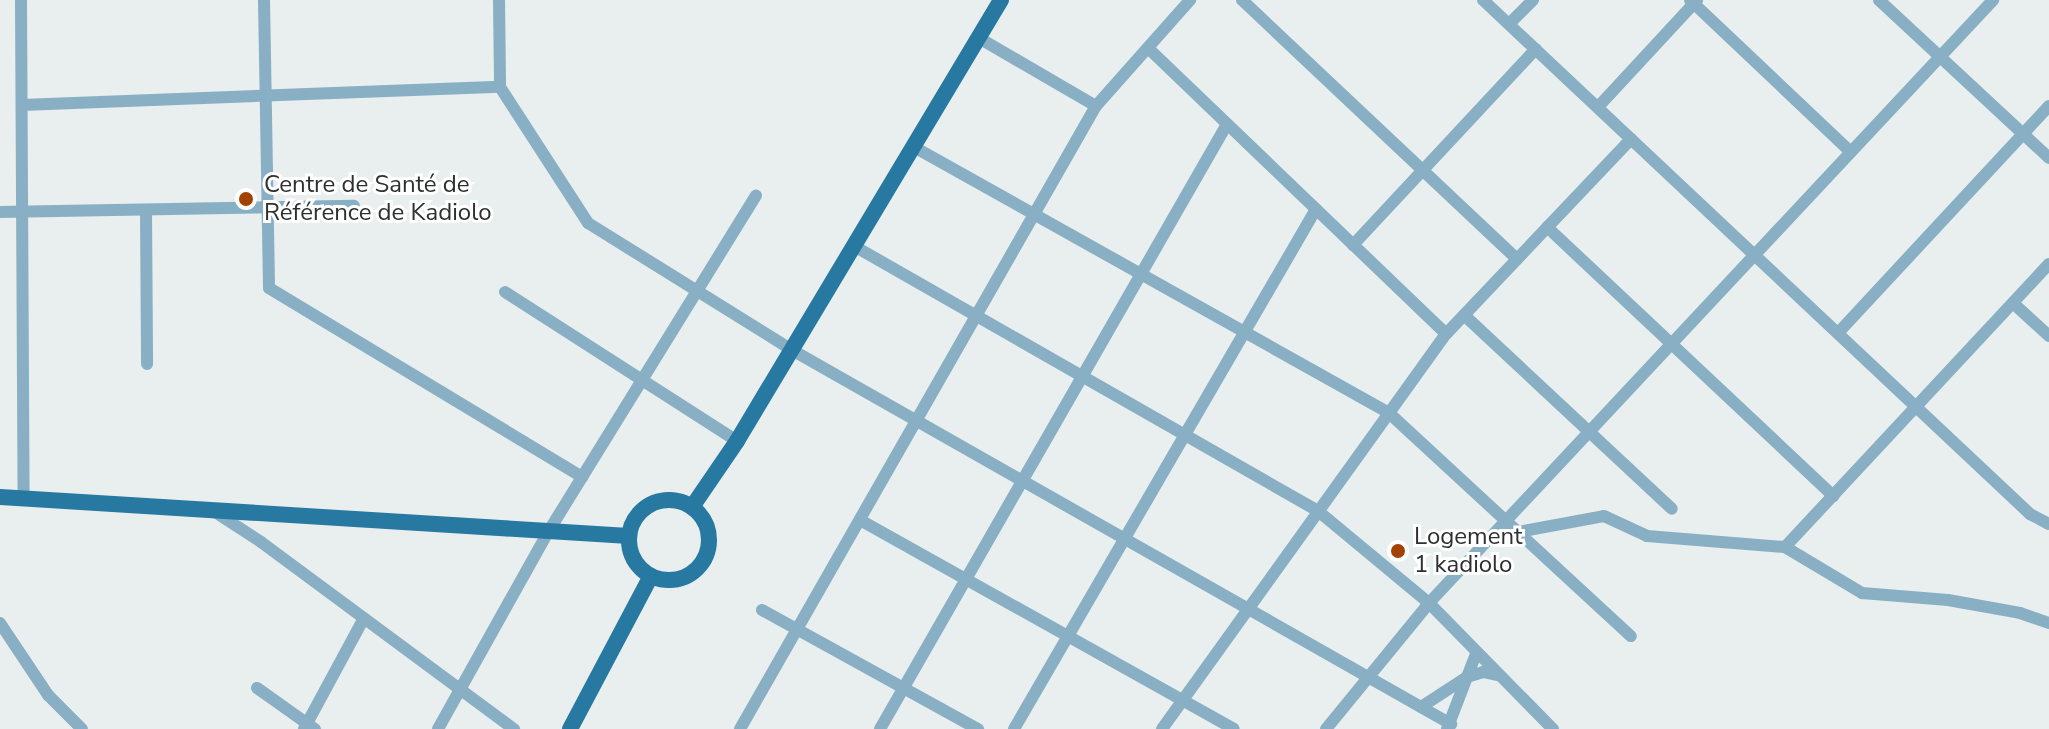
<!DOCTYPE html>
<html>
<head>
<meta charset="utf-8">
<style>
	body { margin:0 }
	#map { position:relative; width:2049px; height:729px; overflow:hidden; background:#e9eeee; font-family:"Nunito Sans",sans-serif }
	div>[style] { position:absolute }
	.minor>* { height:12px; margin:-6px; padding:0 6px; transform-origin:6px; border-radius:6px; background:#89afc5 }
	.major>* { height:16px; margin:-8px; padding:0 8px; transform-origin:8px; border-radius:8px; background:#2779a1 }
	.major>.ring { margin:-8px; padding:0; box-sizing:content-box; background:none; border:16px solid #2779a1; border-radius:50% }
	.dots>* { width:22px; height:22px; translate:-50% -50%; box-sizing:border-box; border:4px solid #fff; border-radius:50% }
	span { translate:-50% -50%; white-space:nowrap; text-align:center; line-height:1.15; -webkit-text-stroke:6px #fff; paint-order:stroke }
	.poi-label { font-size:24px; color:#2e3030 }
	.left { translate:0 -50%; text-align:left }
</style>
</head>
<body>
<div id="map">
	<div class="minor">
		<div style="left:21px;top:0;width:498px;rotate:89.7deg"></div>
		<div style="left:264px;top:0;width:288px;rotate:89deg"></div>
		<div style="left:269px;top:288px;width:366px;rotate:31.1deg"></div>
		<div style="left:499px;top:0;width:87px;rotate:89.3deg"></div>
		<div style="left:500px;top:87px;width:162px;rotate:57.1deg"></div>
		<div style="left:588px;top:223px;width:240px;rotate:31.9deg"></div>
		<div style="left:792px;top:350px;width:758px;rotate:29.58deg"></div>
		<div style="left:1242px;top:0;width:378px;rotate:43.3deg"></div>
		<div style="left:1483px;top:0;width:751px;rotate:43.22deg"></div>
		<div style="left:2030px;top:514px;width:21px;rotate:28deg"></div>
		<div style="left:1690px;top:0;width:221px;rotate:43.4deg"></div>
		<div style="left:1879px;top:0;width:232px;rotate:42.9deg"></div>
		<div style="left:1509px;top:24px;width:34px;rotate:-45deg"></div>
		<div style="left:979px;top:38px;width:135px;rotate:30.2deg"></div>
		<div style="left:1148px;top:48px;width:413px;rotate:43.8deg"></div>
		<div style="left:22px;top:105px;width:478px;rotate:-2.2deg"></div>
		<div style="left:1598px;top:107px;width:146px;rotate:-47.2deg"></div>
		<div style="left:914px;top:147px;width:544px;rotate:29.25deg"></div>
		<div style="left:1389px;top:413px;width:329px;rotate:42.7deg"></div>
		<div style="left:146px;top:210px;width:154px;rotate:89.6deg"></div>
		<div style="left:0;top:212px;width:354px;rotate:-1deg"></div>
		<div style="left:1547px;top:227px;width:393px;rotate:43.2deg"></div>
		<div style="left:1353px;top:245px;width:268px;rotate:-47deg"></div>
		<div style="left:854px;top:246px;width:534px;rotate:29.73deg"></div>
		<div style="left:1318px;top:511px;width:144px;rotate:39.7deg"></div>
		<div style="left:1429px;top:603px;width:177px;rotate:45.5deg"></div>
		<div style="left:505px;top:292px;width:276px;rotate:32.7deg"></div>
		<div style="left:2013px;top:303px;width:49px;rotate:42.5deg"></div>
		<div style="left:1464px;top:315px;width:284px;rotate:43deg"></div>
		<div style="left:1838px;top:333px;width:310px;rotate:-47.1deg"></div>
		<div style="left:212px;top:510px;width:59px;rotate:33.1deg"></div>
		<div style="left:261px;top:542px;width:315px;rotate:36.5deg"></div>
		<div style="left:860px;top:520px;width:428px;rotate:29.2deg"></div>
		<div style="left:1518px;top:532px;width:87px;rotate:-10.5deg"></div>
		<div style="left:1604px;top:516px;width:47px;rotate:24.9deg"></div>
		<div style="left:1647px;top:536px;width:138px;rotate:4.6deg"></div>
		<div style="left:1785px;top:547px;width:90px;rotate:30.9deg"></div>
		<div style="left:1862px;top:593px;width:86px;rotate:4.7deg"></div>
		<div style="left:1948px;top:600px;width:73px;rotate:10.2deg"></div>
		<div style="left:2020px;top:613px;width:31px;rotate:19deg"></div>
		<div style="left:1785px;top:547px;width:387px;rotate:-47deg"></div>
		<div style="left:762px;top:610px;width:247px;rotate:28.9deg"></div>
		<div style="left:0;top:623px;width:87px;rotate:56.3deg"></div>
		<div style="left:48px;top:695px;width:48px;rotate:45deg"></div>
		<div style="left:257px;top:688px;width:71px;rotate:35.3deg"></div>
		<div style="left:1421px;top:707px;width:55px;rotate:-33.1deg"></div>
		<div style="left:1467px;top:677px;width:17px;rotate:-17deg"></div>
		<div style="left:1483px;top:672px;width:14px;rotate:12deg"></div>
		<div style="left:304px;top:729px;width:126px;rotate:-61.6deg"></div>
		<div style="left:438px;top:729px;width:229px;rotate:-60.8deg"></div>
		<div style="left:550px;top:529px;width:392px;rotate:-58.3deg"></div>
		<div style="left:740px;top:729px;width:718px;rotate:-60.26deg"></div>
		<div style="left:1096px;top:106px;width:142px;rotate:-48.4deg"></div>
		<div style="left:880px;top:729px;width:697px;rotate:-60.16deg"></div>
		<div style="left:1014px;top:729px;width:601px;rotate:-59.85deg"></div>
		<div style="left:1162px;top:729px;width:486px;rotate:-54.3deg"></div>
		<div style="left:1446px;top:334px;width:269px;rotate:-46.5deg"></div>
		<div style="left:1326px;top:729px;width:163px;rotate:-50.7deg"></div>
		<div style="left:1429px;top:603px;width:826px;rotate:-46.91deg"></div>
		<div style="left:1447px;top:729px;width:80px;rotate:-68.9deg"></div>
	</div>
	<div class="major">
		<div style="left:0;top:497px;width:630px;rotate:3.55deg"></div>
		<div class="ring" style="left:629px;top:500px;width:64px;height:64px"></div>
		<div style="left:692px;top:507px;width:80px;rotate:-55.7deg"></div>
		<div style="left:737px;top:441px;width:514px;rotate:-59.09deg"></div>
		<div style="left:570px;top:729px;width:173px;rotate:-62.1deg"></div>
	</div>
	<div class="dots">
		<div style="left:246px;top:199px;background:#a34102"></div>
		<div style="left:1398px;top:551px;background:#a34102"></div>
	</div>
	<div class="poi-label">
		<span class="left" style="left:264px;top:199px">Centre de Santé de<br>Référence de Kadiolo</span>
		<span class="left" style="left:1414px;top:551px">Logement<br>1 kadiolo</span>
	</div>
</div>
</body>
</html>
